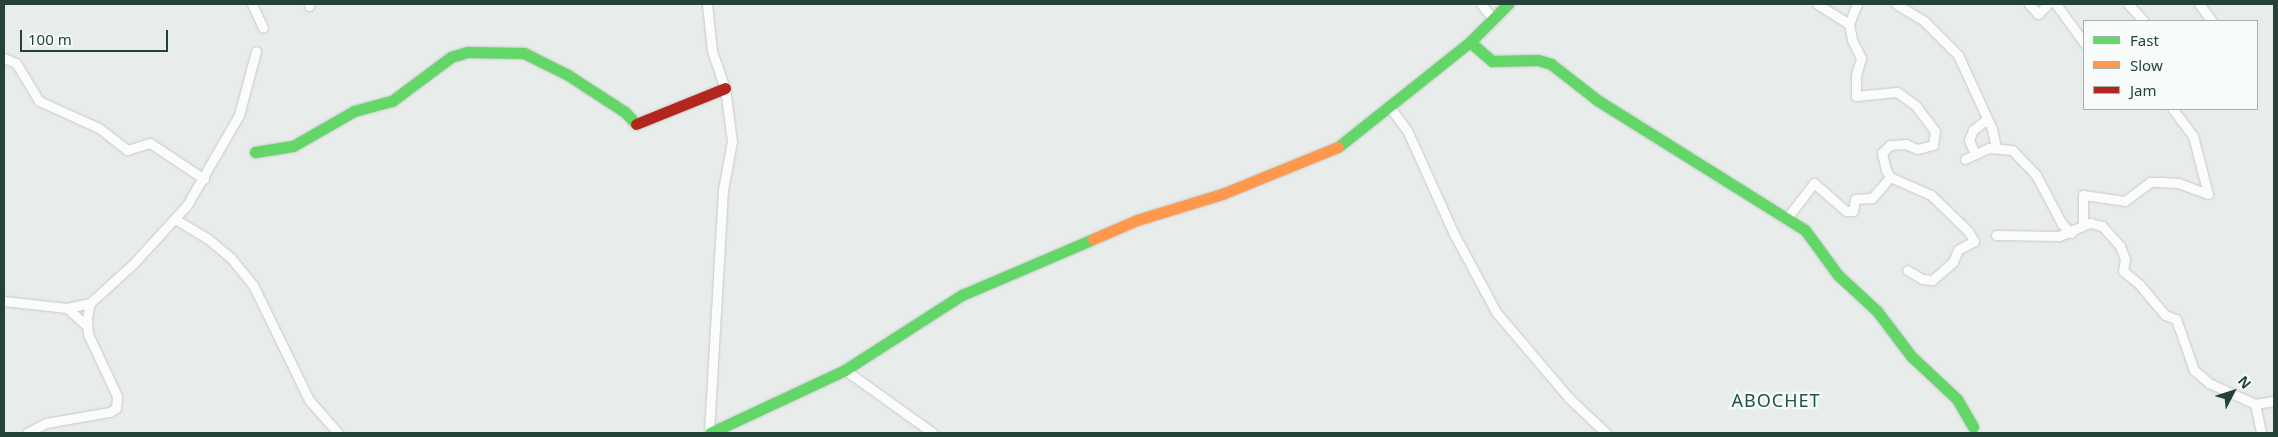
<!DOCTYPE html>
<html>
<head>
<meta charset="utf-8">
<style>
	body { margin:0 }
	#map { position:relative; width:2278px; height:437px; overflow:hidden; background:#e8edeb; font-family:"Noto Sans",sans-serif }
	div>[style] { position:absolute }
	.roads { filter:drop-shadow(0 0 1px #c5cac8) drop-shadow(0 0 1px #c5cac8) }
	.street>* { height:9px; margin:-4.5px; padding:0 4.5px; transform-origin:4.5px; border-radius:4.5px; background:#fcfcfc }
	.fast>* { height:11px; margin:-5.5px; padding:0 5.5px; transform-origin:5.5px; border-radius:5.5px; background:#63d668 }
	.slow>* { height:11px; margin:-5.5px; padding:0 5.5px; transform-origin:5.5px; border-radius:5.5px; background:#ff974d }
	.jam>* { height:11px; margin:-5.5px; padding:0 5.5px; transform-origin:5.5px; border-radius:5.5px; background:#b3261e }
	span { translate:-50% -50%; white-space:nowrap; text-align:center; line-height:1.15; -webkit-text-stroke:4.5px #f7fbf9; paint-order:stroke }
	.quarter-label { font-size:18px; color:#1f5548; letter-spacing:1px }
	.frame { position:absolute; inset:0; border:5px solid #24423a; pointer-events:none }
	.legend { position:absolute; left:2083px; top:20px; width:175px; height:90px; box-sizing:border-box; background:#f7fbf9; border:1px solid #a3b1ad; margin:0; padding:6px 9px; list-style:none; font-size:15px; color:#24423a }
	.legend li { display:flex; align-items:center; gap:10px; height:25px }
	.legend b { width:25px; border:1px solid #a3b1ad }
	.north { position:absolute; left:2208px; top:367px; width:50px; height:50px; -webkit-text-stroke:4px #f7fbf9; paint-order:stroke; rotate:50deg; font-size:14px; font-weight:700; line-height:20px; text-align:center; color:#24423a }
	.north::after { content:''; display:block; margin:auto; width:18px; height:22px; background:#24423a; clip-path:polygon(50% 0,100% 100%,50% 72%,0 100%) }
	.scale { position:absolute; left:20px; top:30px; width:148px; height:22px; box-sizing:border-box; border:2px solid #24423a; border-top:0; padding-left:6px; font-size:15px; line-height:18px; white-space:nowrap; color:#24423a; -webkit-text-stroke:4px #f7fbf9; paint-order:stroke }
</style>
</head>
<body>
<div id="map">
	<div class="roads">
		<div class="street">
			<div style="left:252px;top:4px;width:26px;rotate:65deg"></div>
			<div style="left:707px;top:4px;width:47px;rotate:83.9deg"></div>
			<div style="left:712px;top:51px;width:39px;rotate:71deg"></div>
			<div style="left:725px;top:88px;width:53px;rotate:82.5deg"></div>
			<div style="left:732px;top:141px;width:50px;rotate:100.4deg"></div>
			<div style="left:723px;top:190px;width:243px;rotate:93.3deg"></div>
			<div style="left:1481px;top:4px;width:19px;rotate:51deg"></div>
			<div style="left:1817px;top:4px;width:38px;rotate:32deg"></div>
			<div style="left:1857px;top:4px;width:22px;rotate:112deg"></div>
			<div style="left:1849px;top:24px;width:16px;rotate:79deg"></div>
			<div style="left:1852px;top:40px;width:20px;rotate:63deg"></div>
			<div style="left:1861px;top:58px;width:19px;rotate:106deg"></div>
			<div style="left:1856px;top:76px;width:20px;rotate:90deg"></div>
			<div style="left:1856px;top:96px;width:41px;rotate:-5.6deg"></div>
			<div style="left:1897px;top:92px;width:24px;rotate:36deg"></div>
			<div style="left:1916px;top:106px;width:31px;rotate:53deg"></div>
			<div style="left:1935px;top:131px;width:14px;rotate:98deg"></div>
			<div style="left:1933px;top:145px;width:16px;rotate:166deg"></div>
			<div style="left:1917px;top:149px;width:12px;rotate:-156deg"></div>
			<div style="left:1906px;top:144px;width:16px;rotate:176deg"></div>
			<div style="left:1890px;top:145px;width:11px;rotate:135deg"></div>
			<div style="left:1882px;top:153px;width:17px;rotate:77deg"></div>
			<div style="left:1886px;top:170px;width:8px;rotate:60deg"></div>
			<div style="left:1890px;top:177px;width:45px;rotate:23.7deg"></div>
			<div style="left:1931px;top:195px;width:52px;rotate:44.2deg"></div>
			<div style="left:1968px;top:231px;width:12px;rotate:59deg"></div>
			<div style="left:1974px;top:241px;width:18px;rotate:151deg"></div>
			<div style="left:1958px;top:250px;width:13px;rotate:113deg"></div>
			<div style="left:1953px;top:262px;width:28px;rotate:139deg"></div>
			<div style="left:1932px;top:280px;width:10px;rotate:-174deg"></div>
			<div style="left:1922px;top:279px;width:17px;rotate:-149deg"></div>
			<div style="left:1896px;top:4px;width:33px;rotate:31deg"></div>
			<div style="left:1924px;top:21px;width:48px;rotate:45deg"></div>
			<div style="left:1958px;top:55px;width:81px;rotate:65.3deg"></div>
			<div style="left:1992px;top:129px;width:19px;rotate:78deg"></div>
			<div style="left:2029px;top:4px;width:13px;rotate:48deg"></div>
			<div style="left:2038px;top:14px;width:14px;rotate:-45deg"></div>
			<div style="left:2056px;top:4px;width:48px;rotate:54.3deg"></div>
			<div style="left:2128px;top:4px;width:23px;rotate:47deg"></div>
			<div style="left:2199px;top:4px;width:21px;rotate:53deg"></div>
			<div style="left:309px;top:6px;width:2px;rotate:-63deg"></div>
			<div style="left:4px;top:58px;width:13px;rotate:23deg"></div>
			<div style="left:16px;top:63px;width:44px;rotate:58.8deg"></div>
			<div style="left:39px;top:101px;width:66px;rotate:24.2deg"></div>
			<div style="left:99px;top:128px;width:36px;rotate:38deg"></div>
			<div style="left:127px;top:150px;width:24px;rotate:-17deg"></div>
			<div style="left:150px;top:143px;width:65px;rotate:33.7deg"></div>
			<div style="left:1391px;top:109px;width:26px;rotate:53deg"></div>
			<div style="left:1407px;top:130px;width:112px;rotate:65.7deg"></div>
			<div style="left:1453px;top:232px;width:91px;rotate:61.7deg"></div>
			<div style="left:1496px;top:312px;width:113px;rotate:49.7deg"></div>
			<div style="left:1569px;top:398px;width:51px;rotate:43.4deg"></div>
			<div style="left:1975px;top:154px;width:15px;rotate:-113deg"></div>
			<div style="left:1969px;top:140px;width:11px;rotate:-68deg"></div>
			<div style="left:1973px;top:130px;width:16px;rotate:-38deg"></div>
			<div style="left:1965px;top:159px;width:26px;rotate:-25deg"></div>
			<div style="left:1989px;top:148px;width:23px;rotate:5deg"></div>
			<div style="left:2012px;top:150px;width:35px;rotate:46deg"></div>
			<div style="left:2036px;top:175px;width:55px;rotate:62deg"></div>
			<div style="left:2062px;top:224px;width:13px;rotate:45deg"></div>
			<div style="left:1787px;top:218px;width:44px;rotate:-52.4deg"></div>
			<div style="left:1814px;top:183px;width:43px;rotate:41.2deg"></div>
			<div style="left:1846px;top:211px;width:7px"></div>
			<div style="left:1853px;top:211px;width:12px;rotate:-81deg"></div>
			<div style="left:1855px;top:199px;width:17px;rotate:-3deg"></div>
			<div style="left:1872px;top:198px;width:28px;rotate:-49deg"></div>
			<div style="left:175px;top:219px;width:37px;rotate:31deg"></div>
			<div style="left:207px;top:238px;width:31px;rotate:40deg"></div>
			<div style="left:231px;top:258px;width:35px;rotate:51deg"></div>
			<div style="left:253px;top:285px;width:128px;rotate:64deg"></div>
			<div style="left:309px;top:400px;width:44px;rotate:48.7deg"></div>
			<div style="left:2083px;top:225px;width:30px;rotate:-90deg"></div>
			<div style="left:2083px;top:195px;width:42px;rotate:8.1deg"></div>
			<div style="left:2125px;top:201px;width:31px;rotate:-37deg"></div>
			<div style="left:2150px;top:182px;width:10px"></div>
			<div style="left:2160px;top:182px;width:18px;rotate:3deg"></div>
			<div style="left:2178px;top:183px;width:32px;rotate:20deg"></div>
			<div style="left:2208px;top:194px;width:60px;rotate:-104.5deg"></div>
			<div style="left:2193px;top:136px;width:34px;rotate:-127deg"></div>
			<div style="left:1996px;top:235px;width:63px;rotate:0.9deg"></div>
			<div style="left:2059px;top:236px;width:34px;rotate:-23deg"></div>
			<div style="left:2090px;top:223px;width:12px;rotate:14deg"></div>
			<div style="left:2102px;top:226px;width:27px;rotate:48deg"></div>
			<div style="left:2120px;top:246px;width:14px;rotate:69deg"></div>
			<div style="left:2125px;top:259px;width:12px;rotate:99deg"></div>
			<div style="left:2123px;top:271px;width:21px;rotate:39deg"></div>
			<div style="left:2139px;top:284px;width:40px;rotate:50deg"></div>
			<div style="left:2165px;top:315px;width:12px;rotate:20deg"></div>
			<div style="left:2176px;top:319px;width:54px;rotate:70.6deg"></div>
			<div style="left:2194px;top:370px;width:20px;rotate:41deg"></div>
			<div style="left:2209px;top:383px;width:51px;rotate:24.5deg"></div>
			<div style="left:2255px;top:404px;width:30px;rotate:78deg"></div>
			<div style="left:4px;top:301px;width:63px;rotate:6.3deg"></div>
			<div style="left:67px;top:308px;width:24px;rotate:-12deg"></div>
			<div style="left:67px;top:308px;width:27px;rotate:42deg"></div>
			<div style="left:845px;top:370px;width:108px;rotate:35.6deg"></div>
			<div style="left:2255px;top:404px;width:19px;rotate:-9deg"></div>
			<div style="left:27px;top:433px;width:21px;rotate:-28deg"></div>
			<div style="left:46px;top:423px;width:65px;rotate:-9.8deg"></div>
			<div style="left:110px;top:412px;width:7px;rotate:-34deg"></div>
			<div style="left:116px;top:408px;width:12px;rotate:-85deg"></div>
			<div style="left:117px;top:396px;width:68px;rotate:-115.1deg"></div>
			<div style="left:88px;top:334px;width:16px;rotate:-94deg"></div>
			<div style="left:87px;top:318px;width:15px;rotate:-79deg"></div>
			<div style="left:90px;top:303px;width:58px;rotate:-42.2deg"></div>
			<div style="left:133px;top:264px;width:80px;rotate:-47.5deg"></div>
			<div style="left:187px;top:205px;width:104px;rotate:-60deg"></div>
			<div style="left:239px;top:115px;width:66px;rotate:-75.1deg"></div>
		</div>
		<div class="fast">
			<div style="left:1470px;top:42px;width:29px;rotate:41deg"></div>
			<div style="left:1492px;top:61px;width:46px;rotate:-1.2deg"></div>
			<div style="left:1538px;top:60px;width:14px;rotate:17deg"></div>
			<div style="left:1551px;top:64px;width:58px;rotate:38deg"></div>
			<div style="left:1597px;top:100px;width:245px;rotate:32deg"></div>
			<div style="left:1805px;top:230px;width:56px;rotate:53.7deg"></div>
			<div style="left:1838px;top:275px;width:53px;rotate:42.7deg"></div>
			<div style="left:1877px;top:311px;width:56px;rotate:52.9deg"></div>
			<div style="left:1911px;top:356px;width:63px;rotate:43.1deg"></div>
			<div style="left:1957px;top:399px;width:32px;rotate:60deg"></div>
			<div style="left:1338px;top:147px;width:169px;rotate:-38.5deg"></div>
			<div style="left:1470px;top:42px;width:54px;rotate:-45deg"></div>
			<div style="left:255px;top:152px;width:38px;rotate:-9deg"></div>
			<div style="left:293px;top:146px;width:70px;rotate:-29.8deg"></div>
			<div style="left:354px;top:111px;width:39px;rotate:-15deg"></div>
			<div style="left:392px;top:101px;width:74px;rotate:-36.7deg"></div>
			<div style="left:451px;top:57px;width:17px;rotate:-17deg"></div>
			<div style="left:467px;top:52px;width:57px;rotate:1deg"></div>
			<div style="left:524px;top:53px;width:49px;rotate:26.6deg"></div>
			<div style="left:568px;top:75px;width:68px;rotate:33deg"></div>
			<div style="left:625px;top:112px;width:16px;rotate:47deg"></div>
			<div style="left:710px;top:433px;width:149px;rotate:-25deg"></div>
			<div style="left:845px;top:370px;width:139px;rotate:-32.7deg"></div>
			<div style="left:962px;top:295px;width:142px;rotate:-23.1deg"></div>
		</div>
		<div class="slow">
			<div style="left:1093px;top:239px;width:48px;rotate:-23.4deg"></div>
			<div style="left:1137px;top:220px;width:89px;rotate:-17deg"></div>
			<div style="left:1222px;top:194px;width:125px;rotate:-22.1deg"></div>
		</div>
		<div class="jam">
			<div style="left:636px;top:124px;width:96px;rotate:-22deg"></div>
		</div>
	</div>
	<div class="quarter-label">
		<span style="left:1776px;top:400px">ABOCHET</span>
	</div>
	<div class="frame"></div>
	<ul class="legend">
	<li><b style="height:6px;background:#63d668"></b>Fast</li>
	<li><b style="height:6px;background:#ff974d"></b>Slow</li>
	<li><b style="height:6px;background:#b3261e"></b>Jam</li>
	</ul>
	<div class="north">N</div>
	<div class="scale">100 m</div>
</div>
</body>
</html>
